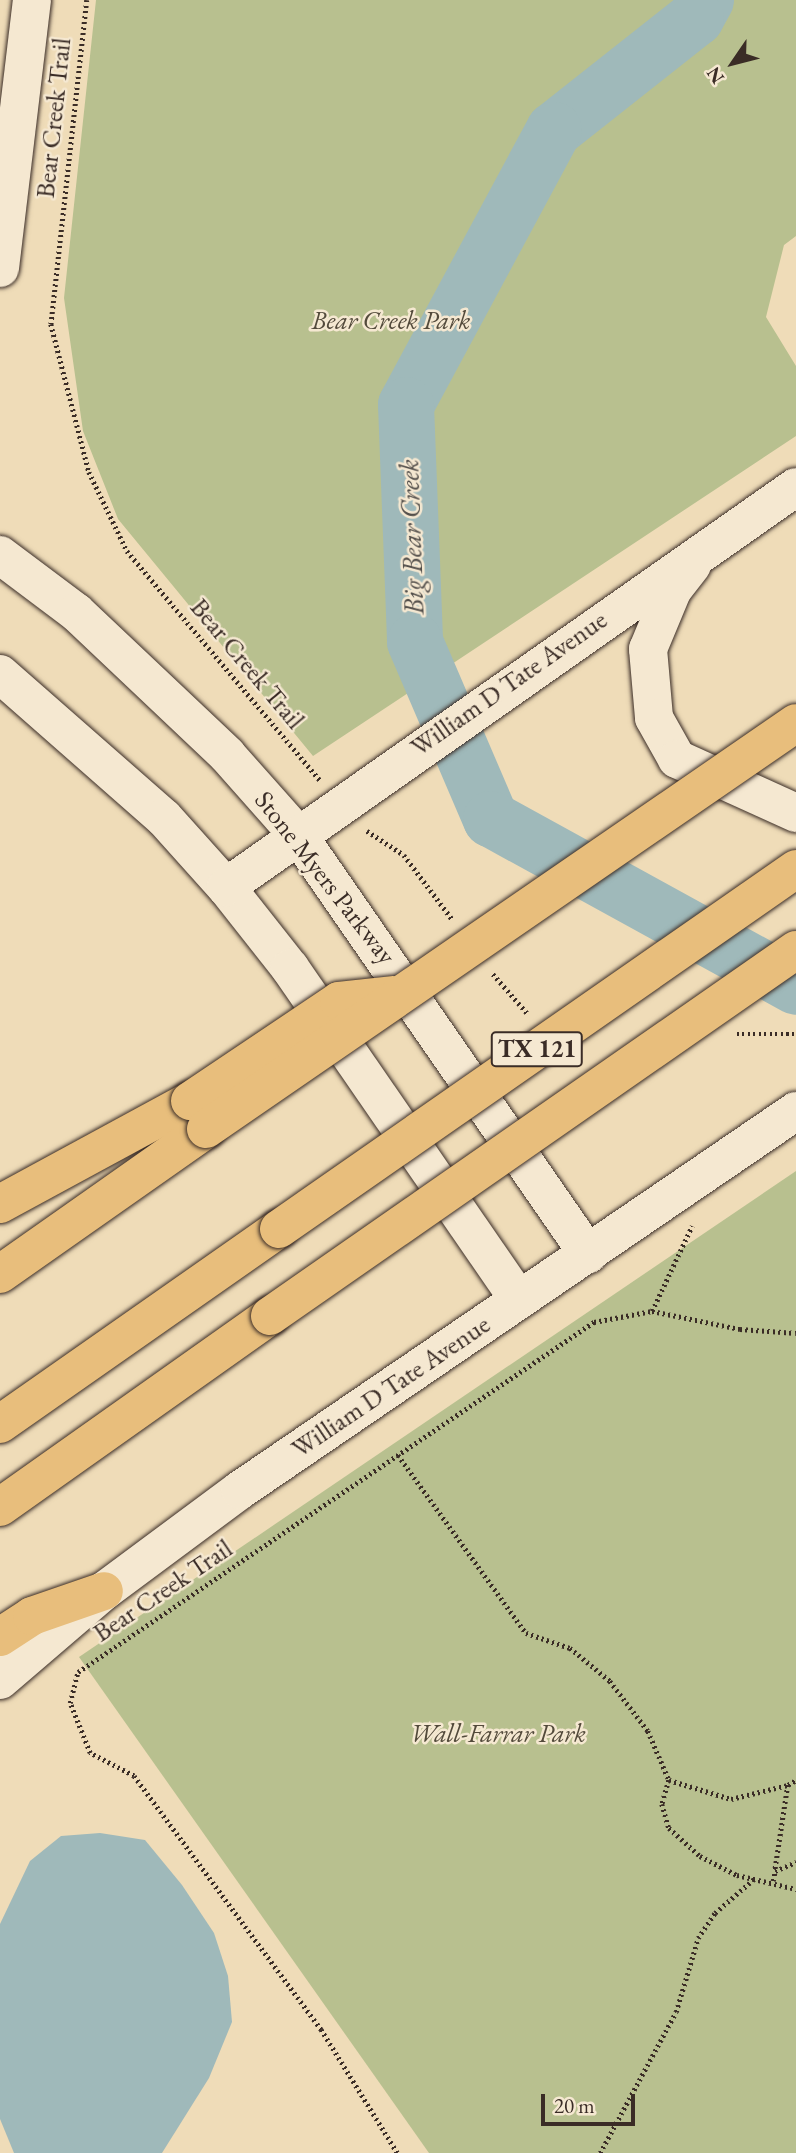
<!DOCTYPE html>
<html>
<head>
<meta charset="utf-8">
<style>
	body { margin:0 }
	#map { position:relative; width:796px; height:2153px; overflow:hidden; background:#efdcb8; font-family:"EB Garamond",serif }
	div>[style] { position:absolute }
	.green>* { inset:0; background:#b8c08f }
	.water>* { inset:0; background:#9fb9ba }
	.river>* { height:56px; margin:-28px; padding:0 28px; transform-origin:28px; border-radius:28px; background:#9fb9ba }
	.path>* { height:4.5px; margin-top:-2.25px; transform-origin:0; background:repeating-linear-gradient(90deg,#3a2c26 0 2px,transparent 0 5.5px) }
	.roads { filter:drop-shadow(0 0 2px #3a2c26) drop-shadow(0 0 2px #3a2c26) }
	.secondary>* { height:38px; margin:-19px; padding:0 19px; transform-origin:19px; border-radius:19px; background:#f5e8d1 }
	.highway>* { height:38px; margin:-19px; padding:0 19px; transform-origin:19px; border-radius:19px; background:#e8be7c }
	.bridges { filter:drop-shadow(0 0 2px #3a2c26) drop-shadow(0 0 2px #3a2c26) }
	.highway-bridge>* { height:38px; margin:-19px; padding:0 19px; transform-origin:19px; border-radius:19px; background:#e8be7c }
	span { translate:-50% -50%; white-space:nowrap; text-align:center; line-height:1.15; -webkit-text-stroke:5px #f5e8d1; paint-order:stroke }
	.shield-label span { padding:2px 5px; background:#f5e8d1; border:2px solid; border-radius:5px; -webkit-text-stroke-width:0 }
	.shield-label { font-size:24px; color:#3a2c26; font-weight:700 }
	.street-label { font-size:26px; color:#3a2c26 }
	.park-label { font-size:26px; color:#534a3b; font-style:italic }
	.water-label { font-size:28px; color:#534f4b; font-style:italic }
	.north { position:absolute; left:698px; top:28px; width:70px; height:70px; -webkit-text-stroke:5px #f5e8d1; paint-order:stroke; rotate:235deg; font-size:19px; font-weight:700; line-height:28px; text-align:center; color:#3a2c26 }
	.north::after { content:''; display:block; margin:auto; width:24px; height:32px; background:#3a2c26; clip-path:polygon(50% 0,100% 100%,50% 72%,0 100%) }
	.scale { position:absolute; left:541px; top:2094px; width:94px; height:32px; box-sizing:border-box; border:4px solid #3a2c26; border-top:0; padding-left:9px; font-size:21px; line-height:24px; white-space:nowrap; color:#3a2c26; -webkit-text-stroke:5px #f5e8d1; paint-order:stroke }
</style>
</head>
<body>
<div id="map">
	<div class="green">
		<div style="clip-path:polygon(96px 0,796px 0,796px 236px,784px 245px,766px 317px,796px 366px,796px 436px,313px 756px,118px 519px,83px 431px,64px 298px)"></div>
		<div style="clip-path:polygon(796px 1171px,796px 2153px,429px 2153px,79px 1657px)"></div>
	</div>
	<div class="water">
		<div style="clip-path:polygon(100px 1833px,145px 1840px,182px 1885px,214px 1933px,228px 1976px,232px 2022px,209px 2078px,162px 2153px,14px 2153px,0 2119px,0 1924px,30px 1861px,61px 1836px)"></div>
	</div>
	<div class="river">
		<div style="left:706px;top:0;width:21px;rotate:119deg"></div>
		<div style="left:696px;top:18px;width:181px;rotate:141.7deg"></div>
		<div style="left:554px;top:130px;width:312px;rotate:118.3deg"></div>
		<div style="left:406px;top:405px;width:237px;rotate:87.8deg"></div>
		<div style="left:415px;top:642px;width:193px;rotate:66.8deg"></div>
		<div style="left:491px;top:819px;width:348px;rotate:28.8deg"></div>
	</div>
	<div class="path">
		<div style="left:87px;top:0;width:326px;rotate:96.3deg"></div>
		<div style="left:51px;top:324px;width:153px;rotate:75.6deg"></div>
		<div style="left:89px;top:472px;width:88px;rotate:64.3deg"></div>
		<div style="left:127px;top:551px;width:301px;rotate:49.9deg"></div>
		<div style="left:367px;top:831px;width:44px;rotate:33deg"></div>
		<div style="left:404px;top:855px;width:80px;rotate:53.1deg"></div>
		<div style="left:493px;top:974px;width:53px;rotate:48.8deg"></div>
		<div style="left:737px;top:1034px;width:59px"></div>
		<div style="left:652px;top:1311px;width:94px;rotate:-64.8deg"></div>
		<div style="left:398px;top:1455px;width:219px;rotate:54.3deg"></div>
		<div style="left:526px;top:1633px;width:46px;rotate:18.8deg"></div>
		<div style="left:570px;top:1648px;width:52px;rotate:39.5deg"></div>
		<div style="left:610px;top:1681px;width:63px;rotate:52.8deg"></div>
		<div style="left:648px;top:1731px;width:53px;rotate:66.8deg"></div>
		<div style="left:669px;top:1780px;width:25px;rotate:106deg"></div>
		<div style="left:662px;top:1804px;width:25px;rotate:74deg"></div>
		<div style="left:669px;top:1828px;width:42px;rotate:42.1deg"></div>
		<div style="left:700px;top:1856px;width:42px;rotate:27.2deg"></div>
		<div style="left:737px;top:1875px;width:61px;rotate:13.3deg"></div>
		<div style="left:669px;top:1780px;width:65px;rotate:17deg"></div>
		<div style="left:731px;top:1799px;width:59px;rotate:-13.8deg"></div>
		<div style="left:788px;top:1785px;width:87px;rotate:98.6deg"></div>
		<div style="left:788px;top:1785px;width:9px;rotate:-32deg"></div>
		<div style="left:773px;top:1881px;width:10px;rotate:-79deg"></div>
		<div style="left:775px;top:1871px;width:23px;rotate:-23deg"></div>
		<div style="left:397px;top:2153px;width:145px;rotate:-121.7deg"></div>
		<div style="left:321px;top:2030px;width:315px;rotate:-126.4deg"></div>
		<div style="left:134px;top:1776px;width:50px;rotate:-152.4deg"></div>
		<div style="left:90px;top:1753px;width:54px;rotate:-111.8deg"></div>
		<div style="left:70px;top:1703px;width:32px;rotate:-76deg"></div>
		<div style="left:78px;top:1672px;width:624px;rotate:-34.15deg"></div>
		<div style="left:594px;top:1322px;width:59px;rotate:-10.7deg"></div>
		<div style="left:652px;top:1311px;width:90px;rotate:11.6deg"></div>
		<div style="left:740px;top:1329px;width:56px;rotate:4.1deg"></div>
		<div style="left:600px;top:2153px;width:160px;rotate:-61.7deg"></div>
		<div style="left:676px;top:2012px;width:77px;rotate:-73.4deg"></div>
		<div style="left:698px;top:1938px;width:30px;rotate:-56deg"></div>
		<div style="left:715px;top:1913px;width:53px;rotate:-41.2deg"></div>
	</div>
	<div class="roads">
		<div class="secondary">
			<div style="left:0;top:268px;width:270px;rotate:-83.2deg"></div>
			<div style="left:0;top:555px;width:95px;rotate:36.9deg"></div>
			<div style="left:76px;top:612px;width:208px;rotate:43.4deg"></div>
			<div style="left:227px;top:755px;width:107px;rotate:48.4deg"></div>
			<div style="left:298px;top:835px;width:510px;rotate:55.31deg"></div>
			<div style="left:692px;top:565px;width:31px;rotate:128deg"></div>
			<div style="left:673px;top:589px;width:65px;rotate:112.6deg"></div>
			<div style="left:648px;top:649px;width:69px;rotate:85deg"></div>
			<div style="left:654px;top:718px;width:47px;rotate:60.7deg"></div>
			<div style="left:677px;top:759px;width:131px;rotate:24.4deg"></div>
			<div style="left:0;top:674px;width:218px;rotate:41.3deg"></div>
			<div style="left:164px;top:818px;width:93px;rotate:48.1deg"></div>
			<div style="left:226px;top:887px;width:103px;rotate:51.7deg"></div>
			<div style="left:290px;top:968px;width:403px;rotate:55.4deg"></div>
			<div style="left:226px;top:887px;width:696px;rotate:-35.06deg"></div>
			<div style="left:0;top:1680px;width:137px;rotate:-40.6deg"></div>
			<div style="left:104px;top:1591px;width:169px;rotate:-36.6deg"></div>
			<div style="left:240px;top:1490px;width:673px;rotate:-34.28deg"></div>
		</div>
		<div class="highway">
			<div style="left:0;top:1204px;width:216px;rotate:-28.5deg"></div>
			<div style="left:0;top:1274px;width:252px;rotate:-35.1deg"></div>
			<div style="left:0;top:1424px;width:340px;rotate:-35deg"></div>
			<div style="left:0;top:1507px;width:331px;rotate:-35.3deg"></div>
			<div style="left:0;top:1637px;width:38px;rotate:-33deg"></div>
			<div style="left:32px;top:1616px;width:76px;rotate:-19.1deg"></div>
		</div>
	</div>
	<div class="bridges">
		<div class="highway-bridge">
			<div style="left:190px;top:1101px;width:179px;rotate:-33.9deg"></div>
			<div style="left:339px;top:1001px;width:54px;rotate:-6.3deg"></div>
			<div style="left:206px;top:1129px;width:716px;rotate:-34.53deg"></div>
			<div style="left:279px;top:1229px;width:630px;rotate:-34.85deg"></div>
			<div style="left:270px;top:1316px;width:641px;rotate:-34.83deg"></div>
		</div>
	</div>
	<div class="shield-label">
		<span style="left:537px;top:1049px">TX 121</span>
	</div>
	<div class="street-label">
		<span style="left:54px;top:118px;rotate:-84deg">Bear Creek Trail</span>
		<span style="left:247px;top:664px;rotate:50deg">Bear Creek Trail</span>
		<span style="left:509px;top:684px;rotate:-35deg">William D Tate Avenue</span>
		<span style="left:325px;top:878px;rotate:52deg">Stone Myers Parkway</span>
		<span style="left:391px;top:1387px;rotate:-34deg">William D Tate Avenue</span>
		<span style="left:163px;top:1591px;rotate:-34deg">Bear Creek Trail</span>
	</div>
	<div class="park-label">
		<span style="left:391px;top:321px">Bear Creek Park</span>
		<span style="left:498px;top:1734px">Wall-Farrar Park</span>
	</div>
	<div class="water-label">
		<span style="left:411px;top:537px;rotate:-92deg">Big Bear Creek</span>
	</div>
	<div class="north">N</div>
	<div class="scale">20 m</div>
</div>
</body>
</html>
